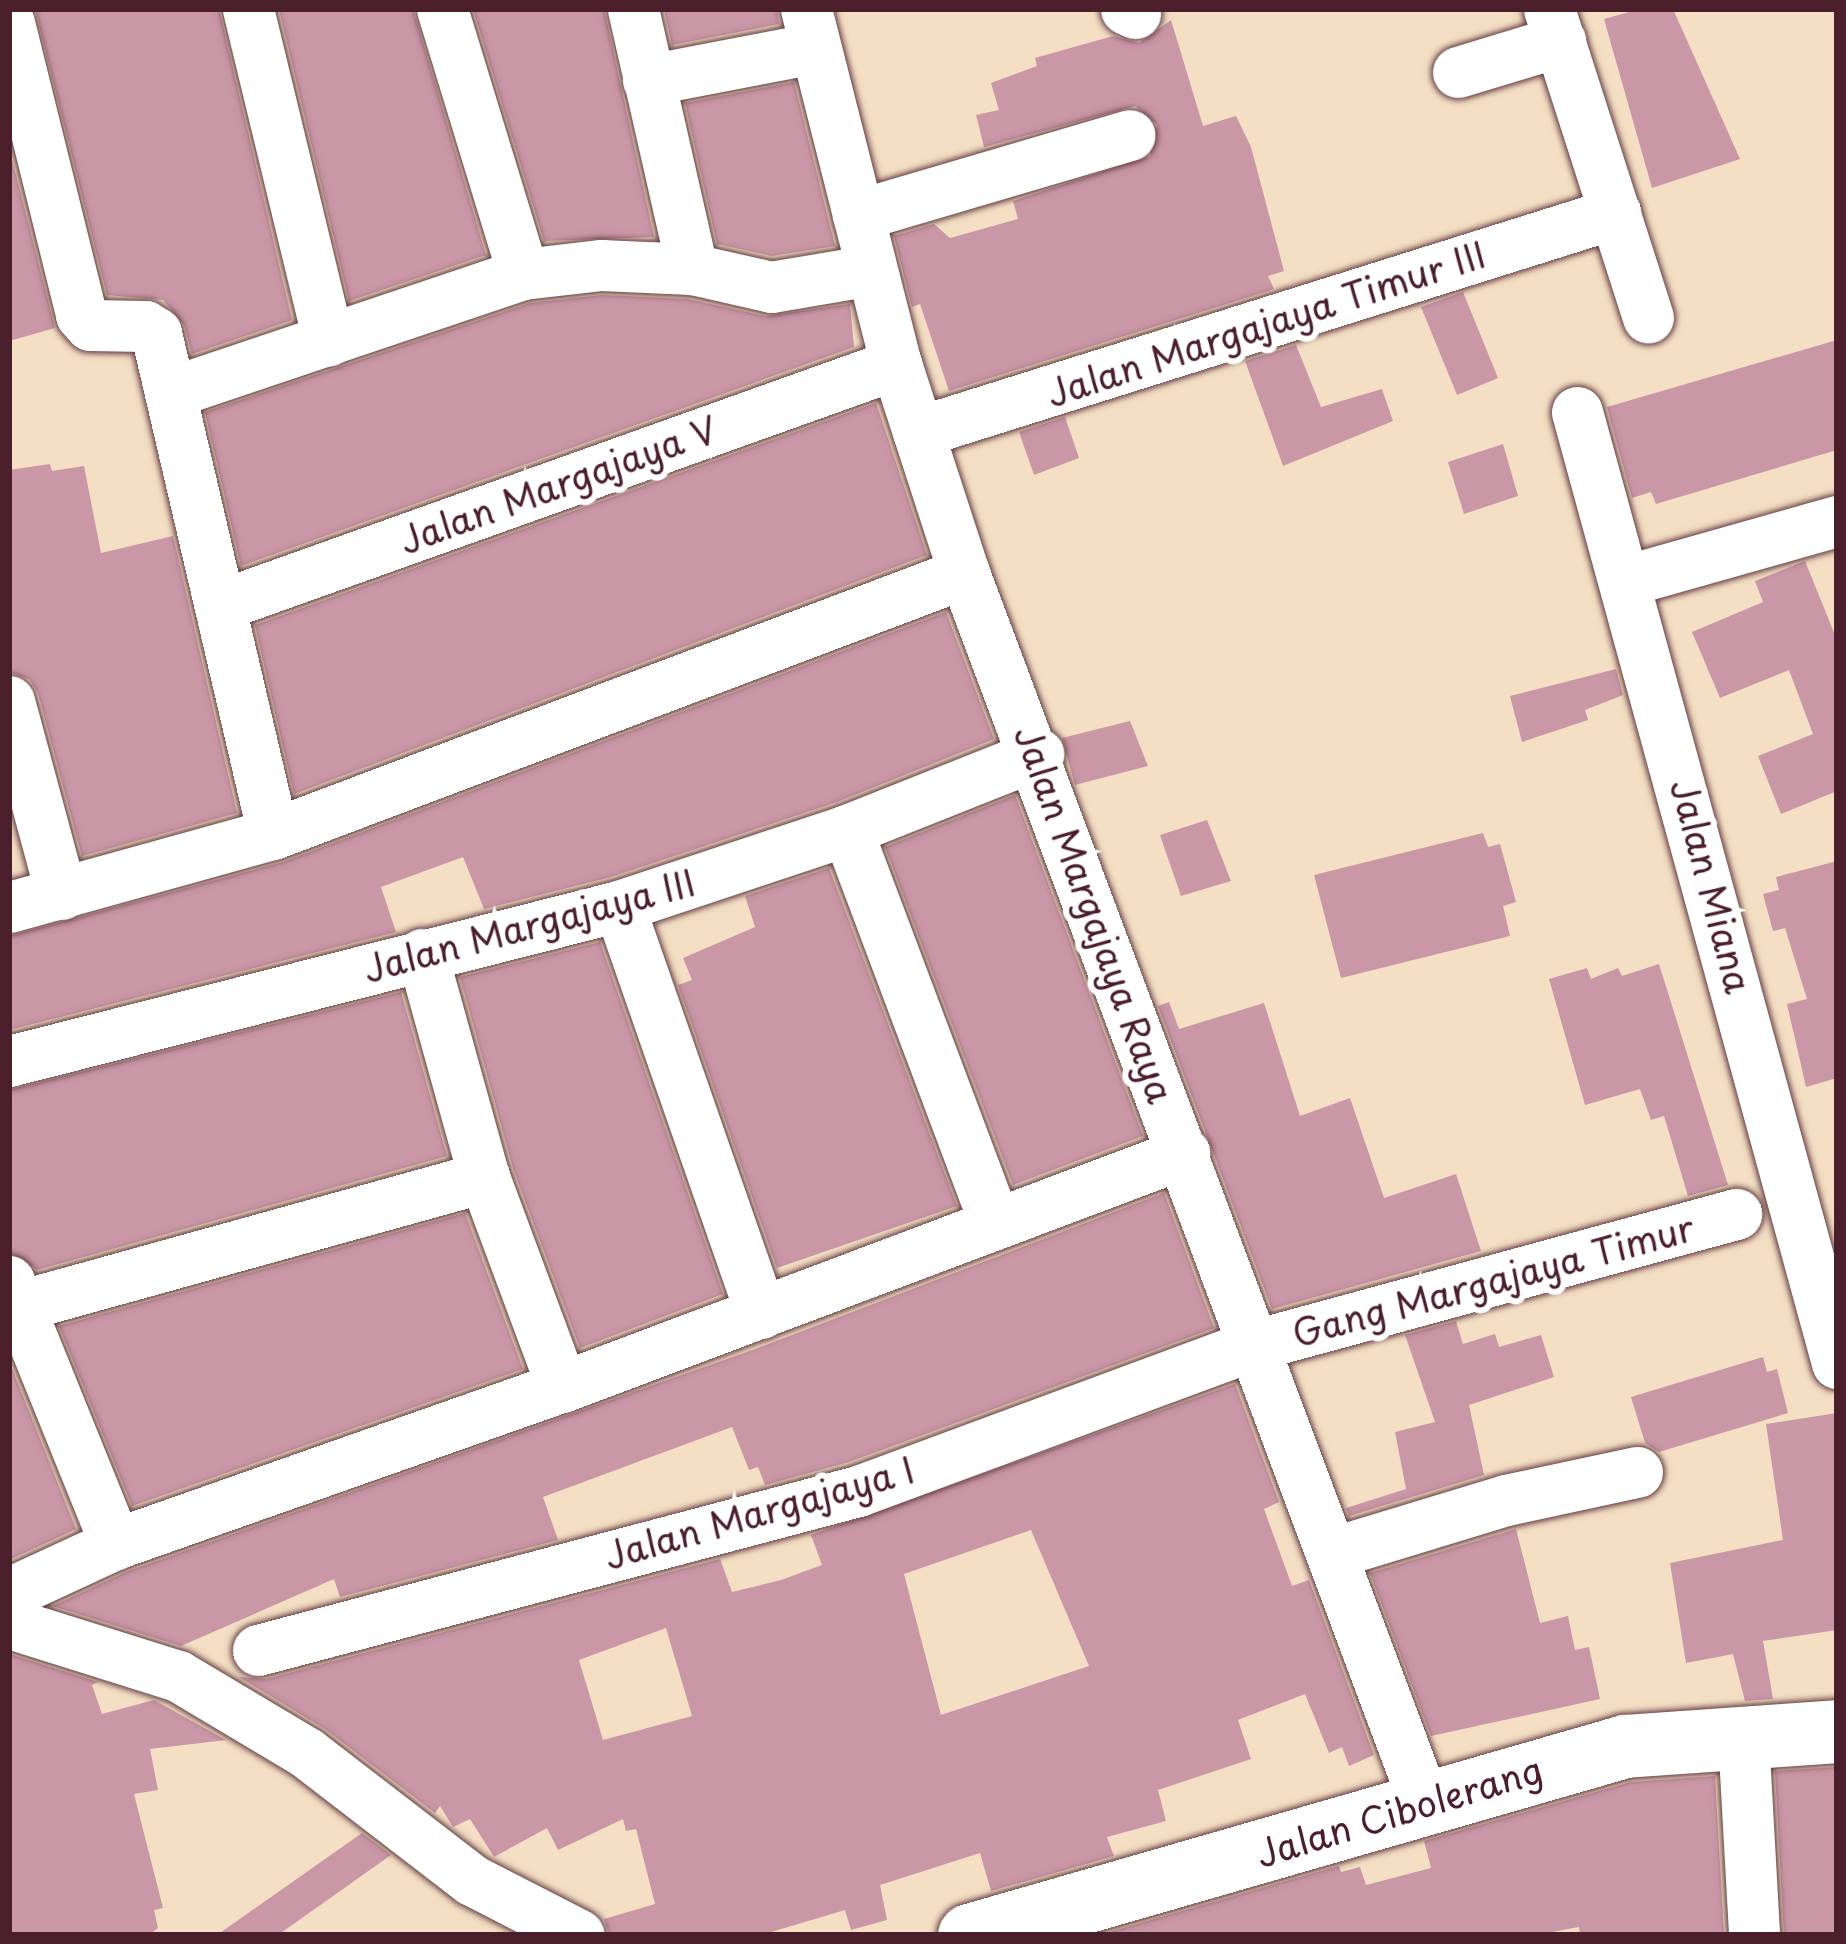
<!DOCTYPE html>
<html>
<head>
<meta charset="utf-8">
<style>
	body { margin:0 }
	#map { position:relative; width:1846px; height:1944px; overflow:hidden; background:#f4dfc4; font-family:"Playpen Sans",sans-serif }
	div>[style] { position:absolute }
	.building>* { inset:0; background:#ca97a7 }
	.roads { filter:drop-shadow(0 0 3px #643c42) drop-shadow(0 0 3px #643c42) }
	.minor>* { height:51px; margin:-25.5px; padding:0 25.5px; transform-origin:25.5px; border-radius:25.5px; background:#fff }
	.tertiary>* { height:63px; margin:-31.5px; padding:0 31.5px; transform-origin:31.5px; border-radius:31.5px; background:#fff }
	span { translate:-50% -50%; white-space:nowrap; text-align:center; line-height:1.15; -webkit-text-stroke:12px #fff; paint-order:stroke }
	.street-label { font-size:36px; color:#4a1f2b }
	.frame { position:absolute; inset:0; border:12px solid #4a1f2b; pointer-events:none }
</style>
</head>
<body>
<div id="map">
	<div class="building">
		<div style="clip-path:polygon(35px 9px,219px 9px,292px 320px,192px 354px,184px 325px,163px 300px,107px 295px)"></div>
		<div style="clip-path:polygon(279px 9px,413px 9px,486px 255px,349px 301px)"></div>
		<div style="clip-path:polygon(473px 9px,604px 9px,654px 237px,544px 241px)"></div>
		<div style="clip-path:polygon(664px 9px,777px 9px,779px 24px,672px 45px)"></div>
		<div style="clip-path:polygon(1640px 9px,1673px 9px,1740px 159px,1652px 188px,1604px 19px)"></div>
		<div style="clip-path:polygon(1171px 20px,1203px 126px,1236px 116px,1251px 147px,1284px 271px,1268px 276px,1274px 289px,949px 391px,920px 304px,912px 307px,894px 236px,934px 224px,950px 238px,1018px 219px,1013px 201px,1150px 156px,1157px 125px,1135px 106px,984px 147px,976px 115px,999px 110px,991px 83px,1037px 66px,1035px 58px,1113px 36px,1139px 43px)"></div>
		<div style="clip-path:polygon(794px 82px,835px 246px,772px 256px,717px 244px,685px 103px)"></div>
		<div style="clip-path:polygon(9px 148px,55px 328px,9px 341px)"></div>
		<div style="clip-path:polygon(1463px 292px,1498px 378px,1457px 395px,1421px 307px)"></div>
		<div style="clip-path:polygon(602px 295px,688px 299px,765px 316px,850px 304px,854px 347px,241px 566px,205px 412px,530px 303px)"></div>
		<div style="clip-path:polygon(1837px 340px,1837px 450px,1656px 504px,1651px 492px,1632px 498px,1607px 407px)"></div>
		<div style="clip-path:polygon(1296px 345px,1321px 407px,1382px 389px,1393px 421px,1283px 466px,1245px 361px)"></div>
		<div style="clip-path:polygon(876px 403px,927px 555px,294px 794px,255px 625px)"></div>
		<div style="clip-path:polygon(1065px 417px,1079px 458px,1034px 475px,1019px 432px)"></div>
		<div style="clip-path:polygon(1503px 444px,1518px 496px,1464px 514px,1448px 462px)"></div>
		<div style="clip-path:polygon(50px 464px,52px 471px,84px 466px,101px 553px,173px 536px,237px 813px,82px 856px,38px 693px,29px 679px,9px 672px,9px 470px)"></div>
		<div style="clip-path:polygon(1805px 561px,1837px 640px,1837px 791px,1781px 814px,1758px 756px,1813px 734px,1789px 670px,1720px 698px,1692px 632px,1763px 602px,1755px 581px)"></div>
		<div style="clip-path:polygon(946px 612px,994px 739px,837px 802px,611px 877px,484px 909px,463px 857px,381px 887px,396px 932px,9px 1030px,9px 936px,283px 862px)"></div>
		<div style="clip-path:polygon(1616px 669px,1623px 695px,1585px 710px,1588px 720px,1522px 742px,1510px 696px)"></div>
		<div style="clip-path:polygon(1130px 721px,1148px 766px,1075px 785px,1062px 738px)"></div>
		<div style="clip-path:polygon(1015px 795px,1143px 1136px,1013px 1185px,885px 847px)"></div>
		<div style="clip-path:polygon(1207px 820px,1231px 881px,1181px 896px,1160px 835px)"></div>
		<div style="clip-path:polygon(1483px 833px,1488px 847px,1500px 844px,1516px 902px,1503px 906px,1510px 936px,1341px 978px,1314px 875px)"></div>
		<div style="clip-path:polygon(1837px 861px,1837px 1078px,1806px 1087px,1787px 1004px,1807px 999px,1785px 928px,1773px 931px,1763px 894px,1779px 890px,1776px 877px)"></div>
		<div style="clip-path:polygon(829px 868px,957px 1206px,777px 1268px,678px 985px,692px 980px,683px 958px,755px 927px,745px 896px)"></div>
		<div style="clip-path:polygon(600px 942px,723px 1294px,580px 1348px,513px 1168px,460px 977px)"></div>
		<div style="clip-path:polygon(1659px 964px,1728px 1185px,1688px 1196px,1664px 1116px,1651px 1120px,1640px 1089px,1585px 1105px,1549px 979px,1587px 968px,1591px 979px,1618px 968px,1622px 976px)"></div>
		<div style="clip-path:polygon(401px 992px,447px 1156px,37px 1270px,9px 1252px,9px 1090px)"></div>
		<div style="clip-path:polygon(1169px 1002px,1179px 1029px,1264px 1003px,1300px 1116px,1350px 1098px,1384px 1198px,1456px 1174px,1481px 1251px,1272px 1309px,1158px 1006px)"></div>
		<div style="clip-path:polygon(1164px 1193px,1214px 1328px,849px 1462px,765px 1485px,758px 1467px,749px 1470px,732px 1427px,543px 1497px,558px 1540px,340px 1597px,334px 1579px,181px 1646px,53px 1606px,126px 1572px,758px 1348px)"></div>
		<div style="clip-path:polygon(465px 1213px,523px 1369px,132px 1506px,59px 1326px)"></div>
		<div style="clip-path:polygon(1456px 1321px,1463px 1344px,1495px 1334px,1499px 1347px,1541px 1335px,1554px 1377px,1469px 1405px,1484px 1475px,1349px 1516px,1346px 1508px,1406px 1489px,1395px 1432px,1435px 1422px,1405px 1335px)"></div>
		<div style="clip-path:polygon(1763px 1357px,1767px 1372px,1777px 1369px,1788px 1413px,1659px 1452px,1645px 1443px,1631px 1397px)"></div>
		<div style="clip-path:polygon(9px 1361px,76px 1529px,9px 1560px)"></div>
		<div style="clip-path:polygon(evenodd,1235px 1384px,1279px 1502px,1264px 1509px,1292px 1586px,1309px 1580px,1374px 1755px,1349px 1766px,1342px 1747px,1329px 1753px,1305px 1694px,1238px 1720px,1251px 1759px,1158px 1790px,1166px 1821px,1107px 1837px,1114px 1856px,991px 1891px,980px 1853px,880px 1885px,887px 1920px,851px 1930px,845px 1910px,761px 1935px,609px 1935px,604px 1919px,655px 1904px,636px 1829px,626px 1831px,623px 1819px,558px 1850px,547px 1828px,494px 1857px,470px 1819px,453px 1827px,440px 1806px,435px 1813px,325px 1729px,239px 1677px,266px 1679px,720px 1559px,732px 1592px,781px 1580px,822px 1565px,811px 1535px,1235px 1384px,1031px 1530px,1089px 1666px,941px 1715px,904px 1574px,1031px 1530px,1235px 1384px,666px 1628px,692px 1716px,603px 1740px,579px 1660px,666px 1628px)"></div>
		<div style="clip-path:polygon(1837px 1413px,1837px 1630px,1763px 1641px,1773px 1699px,1745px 1701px,1733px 1654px,1686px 1663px,1670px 1563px,1783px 1540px,1766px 1424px)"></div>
		<div style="clip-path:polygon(1516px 1529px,1540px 1623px,1568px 1616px,1575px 1650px,1589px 1647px,1600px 1699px,1431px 1736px,1370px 1573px)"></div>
		<div style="clip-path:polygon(9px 1654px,98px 1682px,92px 1685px,102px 1714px,154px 1700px,226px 1740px,150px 1749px,158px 1790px,134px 1794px,163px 1908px,154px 1910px,158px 1928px,149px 1935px,9px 1935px)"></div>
		<div style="clip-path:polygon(1837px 1767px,1837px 1935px,1784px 1935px,1775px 1771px)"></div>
		<div style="clip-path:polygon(1715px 1776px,1724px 1935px,1580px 1935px,1579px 1927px,1536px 1935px,1099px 1935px,1339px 1866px,1341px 1872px,1360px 1867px,1366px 1885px,1431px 1868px,1424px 1841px,1631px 1782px)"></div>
		<div style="clip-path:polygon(362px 1833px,391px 1855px,278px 1935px,217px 1935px)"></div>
	</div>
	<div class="roads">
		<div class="minor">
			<div style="left:248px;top:9px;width:341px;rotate:76.4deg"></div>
			<div style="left:442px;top:9px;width:277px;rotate:73deg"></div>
			<div style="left:633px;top:9px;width:267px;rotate:77.2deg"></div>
			<div style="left:806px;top:9px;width:366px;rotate:75.8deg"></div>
			<div style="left:896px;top:364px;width:220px;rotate:72deg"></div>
			<div style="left:964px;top:573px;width:1315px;rotate:69.48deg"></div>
			<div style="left:1126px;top:9px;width:10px;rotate:24deg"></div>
			<div style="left:1549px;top:9px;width:324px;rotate:72.2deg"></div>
			<div style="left:9px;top:23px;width:301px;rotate:76.1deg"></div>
			<div style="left:81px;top:315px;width:13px;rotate:48deg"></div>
			<div style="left:90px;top:325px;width:55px;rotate:1deg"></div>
			<div style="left:145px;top:326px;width:13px;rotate:32deg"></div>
			<div style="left:156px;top:333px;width:514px;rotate:76.86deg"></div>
			<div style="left:1458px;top:72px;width:107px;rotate:-16.9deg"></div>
			<div style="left:648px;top:80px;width:169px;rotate:-10.9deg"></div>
			<div style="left:858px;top:215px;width:283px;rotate:-16.4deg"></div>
			<div style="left:172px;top:392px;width:370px;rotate:-18.6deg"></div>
			<div style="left:523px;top:274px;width:79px;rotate:-6.6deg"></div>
			<div style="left:601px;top:265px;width:91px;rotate:2.5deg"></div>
			<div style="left:692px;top:269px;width:81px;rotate:12.8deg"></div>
			<div style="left:771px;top:287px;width:101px;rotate:-9.6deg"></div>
			<div style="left:1577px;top:412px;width:986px;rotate:74.71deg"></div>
			<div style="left:918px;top:432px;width:731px;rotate:-17.44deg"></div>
			<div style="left:1628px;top:580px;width:217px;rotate:-15.8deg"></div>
			<div style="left:221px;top:605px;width:717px;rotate:-19.65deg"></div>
			<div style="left:9px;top:701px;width:200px;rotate:74.9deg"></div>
			<div style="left:847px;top:830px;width:420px;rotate:69.4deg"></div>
			<div style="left:619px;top:906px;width:431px;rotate:70.8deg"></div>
			<div style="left:9px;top:907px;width:274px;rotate:-15.5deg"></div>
			<div style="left:273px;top:834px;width:739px;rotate:-20.69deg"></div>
			<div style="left:422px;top:954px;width:231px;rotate:74.5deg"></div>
			<div style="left:484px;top:1177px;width:224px;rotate:69.6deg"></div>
			<div style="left:9px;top:1061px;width:629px;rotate:-14.26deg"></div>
			<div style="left:619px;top:906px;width:240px;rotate:-18.4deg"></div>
			<div style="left:847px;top:830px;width:206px;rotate:-21.7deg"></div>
			<div style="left:9px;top:1281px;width:284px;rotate:68deg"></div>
			<div style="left:19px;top:1306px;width:483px;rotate:-15.5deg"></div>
			<div style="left:1335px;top:1552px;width:179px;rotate:-16.9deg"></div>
			<div style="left:1506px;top:1500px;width:134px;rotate:-12.1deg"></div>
			<div style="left:9px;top:1593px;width:117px;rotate:-24.8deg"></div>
			<div style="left:115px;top:1544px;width:474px;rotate:-19.4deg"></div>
			<div style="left:562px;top:1387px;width:665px;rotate:-20.62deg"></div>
			<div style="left:9px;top:1623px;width:177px;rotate:17.4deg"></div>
			<div style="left:178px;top:1676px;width:150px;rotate:30.8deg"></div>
			<div style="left:307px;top:1753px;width:208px;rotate:37.6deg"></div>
			<div style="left:472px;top:1880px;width:120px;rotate:27.2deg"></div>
			<div style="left:258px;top:1650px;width:621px;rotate:-14.84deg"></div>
			<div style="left:858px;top:1491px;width:419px;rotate:-20.3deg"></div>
			<div style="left:1251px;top:1346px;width:503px;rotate:-15.23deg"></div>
			<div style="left:1743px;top:1736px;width:199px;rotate:86.8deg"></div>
		</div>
		<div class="tertiary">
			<div style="left:969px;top:1935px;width:683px;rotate:-16.07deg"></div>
			<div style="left:1625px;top:1746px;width:213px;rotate:-4deg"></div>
		</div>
	</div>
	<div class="street-label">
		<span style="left:1266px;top:323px;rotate:-18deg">Jalan Margajaya Timur III</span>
		<span style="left:558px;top:484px;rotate:-20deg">Jalan Margajaya V</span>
		<span style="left:1712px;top:886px;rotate:75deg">Jalan Miana</span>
		<span style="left:1095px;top:914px;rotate:70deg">Jalan Margajaya Raya</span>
		<span style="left:529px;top:925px;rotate:-15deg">Jalan Margajaya III</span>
		<span style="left:1493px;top:1280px;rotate:-15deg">Gang Margajaya Timur</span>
		<span style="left:759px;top:1512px;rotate:-16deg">Jalan Margajaya I</span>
		<span style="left:1399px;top:1811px;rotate:-17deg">Jalan Cibolerang</span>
	</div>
	<div class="frame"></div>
</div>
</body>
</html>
